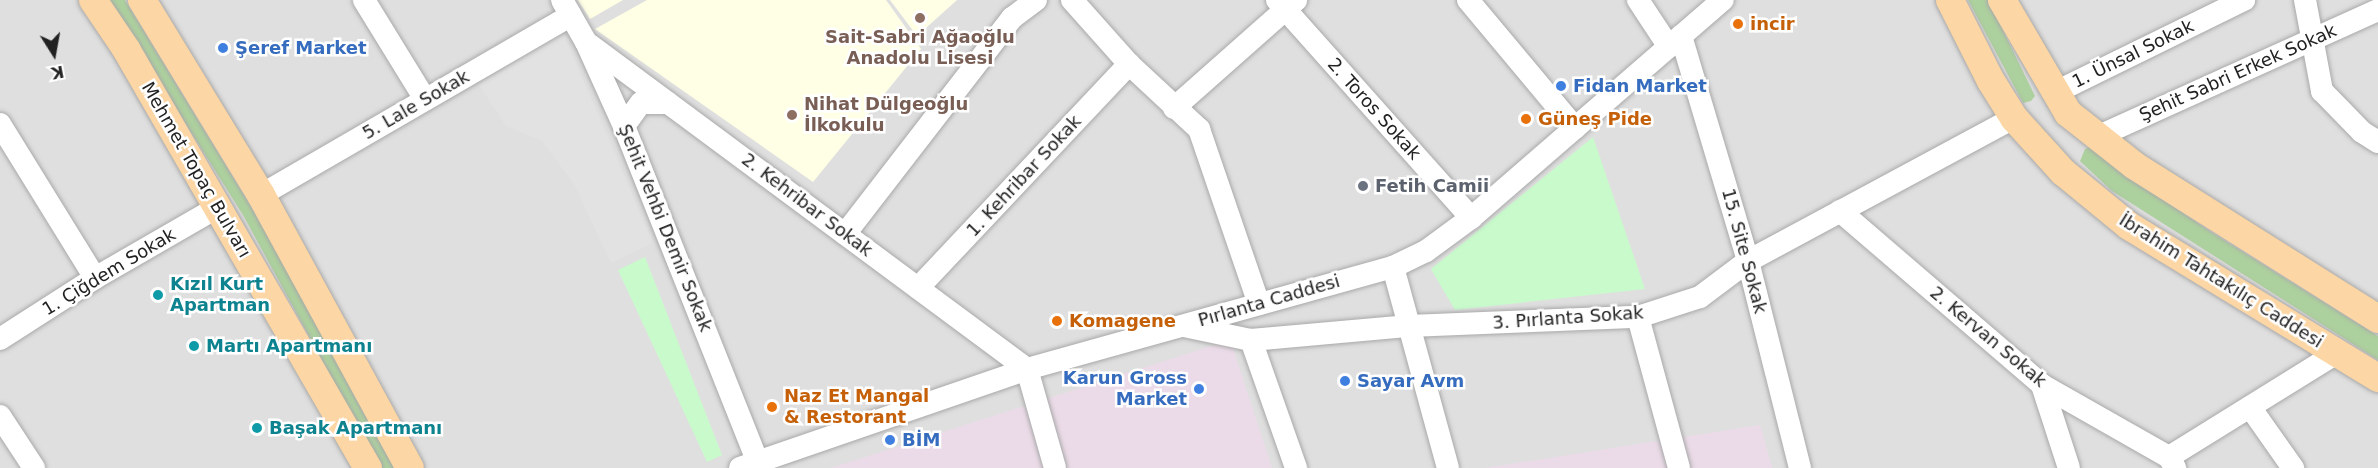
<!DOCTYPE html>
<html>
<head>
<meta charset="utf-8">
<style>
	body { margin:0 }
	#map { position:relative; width:2378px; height:468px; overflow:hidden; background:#f2efe9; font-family:"DejaVu Sans",sans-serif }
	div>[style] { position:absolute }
	.residential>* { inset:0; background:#e0dfdf }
	.industrial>* { inset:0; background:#ebdbe8 }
	.education>* { inset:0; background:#ffffe5 }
	.forest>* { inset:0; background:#add19e }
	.park>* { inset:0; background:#c8facc }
	.parking>* { inset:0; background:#e2e2e2 }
	.roads { filter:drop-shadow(0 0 2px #a9a9a9) drop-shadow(0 0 2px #a9a9a9) }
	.minor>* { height:22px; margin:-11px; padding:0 11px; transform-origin:11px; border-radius:11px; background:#fff }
	.major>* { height:28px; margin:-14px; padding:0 14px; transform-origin:14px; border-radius:14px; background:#fcd6a4 }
	.dots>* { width:16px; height:16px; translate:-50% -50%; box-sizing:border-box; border:3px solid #fff; border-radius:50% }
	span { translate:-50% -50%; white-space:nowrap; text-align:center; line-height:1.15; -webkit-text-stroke:5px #fff; paint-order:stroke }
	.food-label { font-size:18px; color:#c56008; font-weight:700 }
	.left { translate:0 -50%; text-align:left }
	.education-label { font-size:18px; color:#785e54; font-weight:700 }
	.shop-label { font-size:18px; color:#366cbe; font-weight:700 }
	.right { translate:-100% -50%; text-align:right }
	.street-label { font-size:18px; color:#222 }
	.worship-label { font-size:18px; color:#5b616d; font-weight:700 }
	.culture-label { font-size:18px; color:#0d838f; font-weight:700 }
	.north { position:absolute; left:24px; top:24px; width:60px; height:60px; -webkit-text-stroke:4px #fff; paint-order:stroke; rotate:169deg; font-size:16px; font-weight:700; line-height:24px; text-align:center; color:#222 }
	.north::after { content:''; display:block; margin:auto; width:21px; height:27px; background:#222; clip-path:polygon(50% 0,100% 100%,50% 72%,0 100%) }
</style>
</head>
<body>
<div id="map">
	<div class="residential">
		<div style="clip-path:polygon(0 0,2378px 0,2378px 468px,0 468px)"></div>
	</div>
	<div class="industrial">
		<div style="clip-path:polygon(1230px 340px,1272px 468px,831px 468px)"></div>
		<div style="clip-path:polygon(1760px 425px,1772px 468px,1485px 468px)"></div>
	</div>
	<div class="education">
		<div style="clip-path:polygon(578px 0,623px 0,590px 19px)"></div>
		<div style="clip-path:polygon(647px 0,886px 0,921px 49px,813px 182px,595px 29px)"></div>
		<div style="clip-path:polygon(890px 0,957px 0,917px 36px)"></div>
	</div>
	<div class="forest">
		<div style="clip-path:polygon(108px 0,125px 0,253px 210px,398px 468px,381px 468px,243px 215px)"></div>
		<div style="clip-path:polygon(1968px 0,1988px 0,2035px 96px,2031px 101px,2023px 103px)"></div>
		<div style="clip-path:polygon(2093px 146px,2132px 179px,2211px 232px,2378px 336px,2378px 360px,2112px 191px,2080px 161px,2085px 149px)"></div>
	</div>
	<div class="park">
		<div style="clip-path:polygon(1593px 137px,1645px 289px,1455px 310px,1431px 269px)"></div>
		<div style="clip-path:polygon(645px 257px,722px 455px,707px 462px,618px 270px)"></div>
	</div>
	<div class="parking">
		<div style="clip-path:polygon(563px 33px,653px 243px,611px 263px,574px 184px,542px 141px,506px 126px,475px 79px)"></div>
	</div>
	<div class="roads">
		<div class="minor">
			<div style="left:364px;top:0;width:116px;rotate:58.4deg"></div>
			<div style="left:562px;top:0;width:48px;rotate:60.3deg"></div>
			<div style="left:586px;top:42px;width:92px;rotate:65.7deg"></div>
			<div style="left:624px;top:126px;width:368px;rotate:68.3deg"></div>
			<div style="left:1072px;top:0;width:86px;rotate:48.3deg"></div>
			<div style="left:1129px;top:64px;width:96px;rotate:42.9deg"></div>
			<div style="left:1199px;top:129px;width:185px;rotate:71.1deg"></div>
			<div style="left:1277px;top:0;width:292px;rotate:48.3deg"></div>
			<div style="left:1468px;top:0;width:167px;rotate:50.1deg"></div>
			<div style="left:1638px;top:0;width:56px;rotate:56.6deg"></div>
			<div style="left:2305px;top:0;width:93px;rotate:79.4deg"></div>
			<div style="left:2322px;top:91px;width:57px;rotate:45.7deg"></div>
			<div style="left:2362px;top:132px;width:19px;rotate:32deg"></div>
			<div style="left:1681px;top:36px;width:235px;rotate:73.4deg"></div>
			<div style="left:1748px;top:261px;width:213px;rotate:75.9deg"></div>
			<div style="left:586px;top:42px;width:549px;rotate:36.56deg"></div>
			<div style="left:1027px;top:369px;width:103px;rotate:74.2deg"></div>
			<div style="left:2054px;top:93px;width:212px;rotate:-26.1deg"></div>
			<div style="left:1174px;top:108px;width:163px;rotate:-41.5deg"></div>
			<div style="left:0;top:124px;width:181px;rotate:58.3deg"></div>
			<div style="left:624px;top:126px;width:29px;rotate:-54deg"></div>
			<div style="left:641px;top:103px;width:27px"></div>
			<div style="left:2099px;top:136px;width:306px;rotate:-24.3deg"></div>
			<div style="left:261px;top:195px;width:358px;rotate:-30.1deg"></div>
			<div style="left:1840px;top:211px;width:267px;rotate:40.7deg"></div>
			<div style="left:2042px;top:385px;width:146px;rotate:29.6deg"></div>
			<div style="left:2169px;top:457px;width:13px;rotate:61deg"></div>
			<div style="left:845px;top:234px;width:273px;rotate:-52.3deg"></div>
			<div style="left:1012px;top:18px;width:30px;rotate:-37deg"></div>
			<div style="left:1393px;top:267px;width:208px;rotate:74.7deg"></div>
			<div style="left:918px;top:288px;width:308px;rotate:-46.7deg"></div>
			<div style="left:1638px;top:317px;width:156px;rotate:74.8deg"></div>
			<div style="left:1184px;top:326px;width:68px;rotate:11.8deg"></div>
			<div style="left:1251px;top:340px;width:159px;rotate:-5.1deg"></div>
			<div style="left:1409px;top:326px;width:229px;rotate:-2.3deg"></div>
			<div style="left:1638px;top:317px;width:65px;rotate:-17.9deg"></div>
			<div style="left:1700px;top:297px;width:60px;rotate:-36.9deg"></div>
			<div style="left:1748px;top:261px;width:302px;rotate:-28.3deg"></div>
			<div style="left:0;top:339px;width:113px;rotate:-32.7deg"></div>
			<div style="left:95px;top:278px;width:142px;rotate:-30deg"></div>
			<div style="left:1251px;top:340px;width:136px;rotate:70.6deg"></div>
			<div style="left:2042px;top:385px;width:87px;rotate:72deg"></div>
			<div style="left:2250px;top:407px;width:75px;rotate:54.8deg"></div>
			<div style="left:0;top:416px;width:62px;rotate:56.8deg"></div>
			<div style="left:2169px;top:457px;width:198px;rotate:-31.8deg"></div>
			<div style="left:740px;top:468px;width:304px;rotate:-19deg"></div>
			<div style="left:1027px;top:369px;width:380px;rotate:-15.6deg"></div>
			<div style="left:1393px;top:267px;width:37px;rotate:-26deg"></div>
			<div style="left:1426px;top:251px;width:56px;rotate:-36.3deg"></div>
			<div style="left:1471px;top:218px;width:333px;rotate:-40.9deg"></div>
		</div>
		<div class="major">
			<div style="left:93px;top:0;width:59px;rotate:56deg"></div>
			<div style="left:126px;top:49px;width:484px;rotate:60deg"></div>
			<div style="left:142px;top:0;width:228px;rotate:58.6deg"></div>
			<div style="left:261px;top:195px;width:311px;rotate:61.4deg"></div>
			<div style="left:1950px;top:0;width:91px;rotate:63.2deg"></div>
			<div style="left:1991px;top:81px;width:44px;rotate:58.1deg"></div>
			<div style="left:2014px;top:118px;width:73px;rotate:47.8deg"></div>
			<div style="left:2063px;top:172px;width:85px;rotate:39.3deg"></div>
			<div style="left:2129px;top:226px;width:292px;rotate:31.4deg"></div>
			<div style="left:2002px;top:0;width:131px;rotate:59.7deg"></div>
			<div style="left:2068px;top:113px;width:85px;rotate:38.3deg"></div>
			<div style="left:2135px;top:166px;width:287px;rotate:32.2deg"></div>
		</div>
	</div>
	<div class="dots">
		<div style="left:920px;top:18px;background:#8d6e63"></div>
		<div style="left:1738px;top:24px;background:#e8710a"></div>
		<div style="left:223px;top:48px;background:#3f7fe0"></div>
		<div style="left:1561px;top:86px;background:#3f7fe0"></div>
		<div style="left:792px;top:115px;background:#8d6e63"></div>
		<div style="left:1526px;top:119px;background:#e8710a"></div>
		<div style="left:1363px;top:186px;background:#6b7280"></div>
		<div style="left:158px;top:295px;background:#0f9aa8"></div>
		<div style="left:1057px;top:321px;background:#e8710a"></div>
		<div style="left:194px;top:346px;background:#0f9aa8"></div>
		<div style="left:1345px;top:381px;background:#3f7fe0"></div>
		<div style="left:1199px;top:389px;background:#3f7fe0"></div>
		<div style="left:772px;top:407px;background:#e8710a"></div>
		<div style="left:257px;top:428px;background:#0f9aa8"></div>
		<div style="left:890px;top:440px;background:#3f7fe0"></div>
	</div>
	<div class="food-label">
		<span class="left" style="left:1750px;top:24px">incir</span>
		<span class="left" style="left:1538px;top:119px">Güneş Pide</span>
		<span class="left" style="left:1069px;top:321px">Komagene</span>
		<span class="left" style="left:784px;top:407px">Naz Et Mangal<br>&amp; Restorant</span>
	</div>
	<div class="education-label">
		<span style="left:920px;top:48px">Sait-Sabri Ağaoğlu<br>Anadolu Lisesi</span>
		<span class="left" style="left:804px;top:115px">Nihat Dülgeoğlu<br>İlkokulu</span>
	</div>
	<div class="shop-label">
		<span class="left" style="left:235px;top:48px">Şeref Market</span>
		<span class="left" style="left:1573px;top:86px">Fidan Market</span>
		<span class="right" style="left:1187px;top:389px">Karun Gross<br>Market</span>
		<span class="left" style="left:1357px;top:381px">Sayar Avm</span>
		<span class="left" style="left:902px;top:440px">BİM</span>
	</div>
	<div class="street-label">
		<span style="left:2133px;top:54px;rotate:-26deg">1. Ünsal Sokak</span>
		<span style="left:2238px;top:73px;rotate:-24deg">Şehit Sabri Erkek Sokak</span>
		<span style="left:416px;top:105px;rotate:-30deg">5. Lale Sokak</span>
		<span style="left:1374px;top:109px;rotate:48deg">2. Toros Sokak</span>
		<span style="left:196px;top:170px;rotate:60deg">Mehmet Topaç Bulvarı</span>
		<span style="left:1024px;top:176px;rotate:-47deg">1. Kehribar Sokak</span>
		<span style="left:807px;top:205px;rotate:37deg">2. Kehribar Sokak</span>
		<span style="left:665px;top:228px;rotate:68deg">Şehit Vehbi Demir Sokak</span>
		<span style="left:1744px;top:251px;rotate:75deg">15. Site Sokak</span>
		<span style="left:109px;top:272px;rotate:-31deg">1. Çiğdem Sokak</span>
		<span style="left:2221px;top:281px;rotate:32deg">İbrahim Tahtakılıç Caddesi</span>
		<span style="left:1269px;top:301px;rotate:-16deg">Pırlanta Caddesi</span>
		<span style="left:1568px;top:318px;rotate:-4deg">3. Pırlanta Sokak</span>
		<span style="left:1988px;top:337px;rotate:40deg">2. Kervan Sokak</span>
	</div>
	<div class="worship-label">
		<span class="left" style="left:1375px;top:186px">Fetih Camii</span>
	</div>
	<div class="culture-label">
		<span class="left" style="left:170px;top:295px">Kızıl Kurt<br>Apartman</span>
		<span class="left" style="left:206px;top:346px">Martı Apartmanı</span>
		<span class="left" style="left:269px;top:428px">Başak Apartmanı</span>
	</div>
	<div class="north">K</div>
</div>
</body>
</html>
